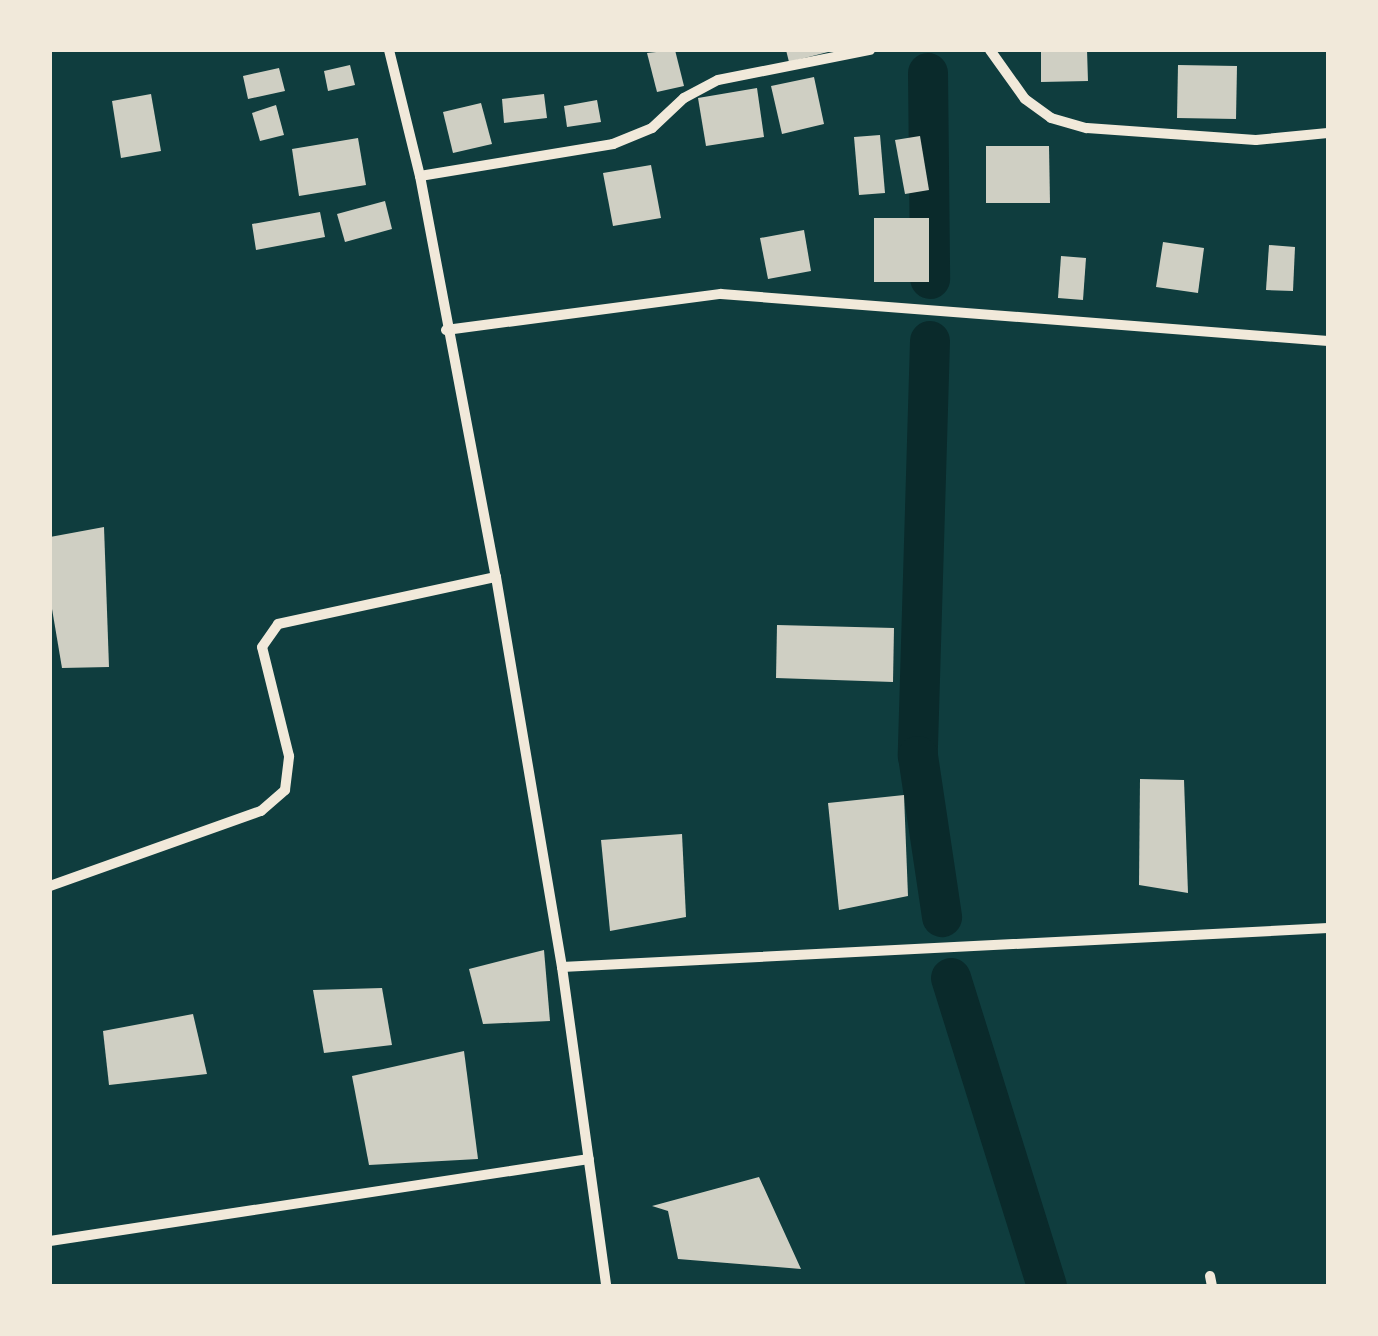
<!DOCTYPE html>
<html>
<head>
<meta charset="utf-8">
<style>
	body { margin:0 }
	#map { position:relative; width:1378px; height:1336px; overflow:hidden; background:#0f3d3e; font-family:"Work Sans",sans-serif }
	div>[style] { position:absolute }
	.canal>* { height:40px; margin:-20px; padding:0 20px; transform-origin:20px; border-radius:20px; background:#0a2a2b }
	.building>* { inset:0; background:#cfcfc3 }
	.minor>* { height:10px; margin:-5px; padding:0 5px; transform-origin:5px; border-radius:5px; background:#f1e9da }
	span { translate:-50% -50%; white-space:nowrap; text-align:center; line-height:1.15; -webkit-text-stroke:8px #f1e9da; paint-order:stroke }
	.frame { position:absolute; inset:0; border:52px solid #f1e9da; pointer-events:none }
</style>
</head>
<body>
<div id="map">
	<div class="canal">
		<div style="left:928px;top:73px;width:206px;rotate:89.4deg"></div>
		<div style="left:930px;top:341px;width:415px;rotate:91.7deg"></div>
		<div style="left:918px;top:756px;width:163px;rotate:81.5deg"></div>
		<div style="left:951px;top:978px;width:323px;rotate:72.7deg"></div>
	</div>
	<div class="building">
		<div style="clip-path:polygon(675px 50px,684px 86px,657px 92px,647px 53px)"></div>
		<div style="clip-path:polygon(786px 50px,832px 50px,832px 51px,789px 62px)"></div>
		<div style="clip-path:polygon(1087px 50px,1088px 81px,1041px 82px,1041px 51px)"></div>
		<div style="clip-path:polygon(350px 65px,355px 85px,328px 91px,324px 71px)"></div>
		<div style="clip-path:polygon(1178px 65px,1237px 66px,1236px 119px,1177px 118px)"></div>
		<div style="clip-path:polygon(279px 68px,285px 91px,248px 99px,243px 76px)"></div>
		<div style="clip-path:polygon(814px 77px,824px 124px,782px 134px,771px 86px)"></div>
		<div style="clip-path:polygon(757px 88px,764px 137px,706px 146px,698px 98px)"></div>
		<div style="clip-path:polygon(151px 94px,161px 151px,121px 158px,112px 101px)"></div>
		<div style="clip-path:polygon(544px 94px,547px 118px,504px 123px,502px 99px)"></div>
		<div style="clip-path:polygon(597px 100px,601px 122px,567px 127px,564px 106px)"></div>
		<div style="clip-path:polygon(481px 103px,492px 144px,453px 153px,443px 112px)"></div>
		<div style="clip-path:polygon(276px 105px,284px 135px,260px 141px,252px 113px)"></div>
		<div style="clip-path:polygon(880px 135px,885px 193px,859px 195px,854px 137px)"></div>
		<div style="clip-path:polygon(920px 136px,929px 190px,905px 194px,895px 140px)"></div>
		<div style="clip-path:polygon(358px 138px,366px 185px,299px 196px,292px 149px)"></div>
		<div style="clip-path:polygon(986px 146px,1049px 146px,1050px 203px,986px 203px)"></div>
		<div style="clip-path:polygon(651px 165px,661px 218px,613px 226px,603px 173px)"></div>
		<div style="clip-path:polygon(385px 201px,392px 229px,345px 242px,337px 214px)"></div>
		<div style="clip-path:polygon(320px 212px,325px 237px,256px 250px,252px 224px)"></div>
		<div style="clip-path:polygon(874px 218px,929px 218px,929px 282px,874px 282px)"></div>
		<div style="clip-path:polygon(804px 230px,811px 271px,768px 279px,760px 238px)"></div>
		<div style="clip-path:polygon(1163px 242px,1204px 248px,1198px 293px,1156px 287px)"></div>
		<div style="clip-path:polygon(1269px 245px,1295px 247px,1293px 291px,1266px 290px)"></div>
		<div style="clip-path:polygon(1061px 256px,1086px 258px,1083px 300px,1058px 298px)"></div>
		<div style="clip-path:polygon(104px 527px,109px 667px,62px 668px,50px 597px,50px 537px)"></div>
		<div style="clip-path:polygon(777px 625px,894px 628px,893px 682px,776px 678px)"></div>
		<div style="clip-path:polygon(1140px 779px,1184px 780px,1188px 893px,1139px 885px)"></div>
		<div style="clip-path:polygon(904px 795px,908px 896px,839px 910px,828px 803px)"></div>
		<div style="clip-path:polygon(682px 834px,686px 917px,610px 931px,601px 840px)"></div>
		<div style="clip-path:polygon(544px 950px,550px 1021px,483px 1024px,469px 969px)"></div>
		<div style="clip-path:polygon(382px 988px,392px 1045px,324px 1053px,313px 990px)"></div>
		<div style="clip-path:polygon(193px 1014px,207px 1074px,109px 1085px,103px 1031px)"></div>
		<div style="clip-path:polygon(464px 1051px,478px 1159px,369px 1165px,352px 1076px)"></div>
		<div style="clip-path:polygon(759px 1177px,801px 1269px,678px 1259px,668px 1211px,652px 1206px)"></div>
	</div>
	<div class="minor">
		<div style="left:389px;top:50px;width:130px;rotate:76.2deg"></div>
		<div style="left:420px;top:176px;width:408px;rotate:79.3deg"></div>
		<div style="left:496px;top:577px;width:396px;rotate:80.4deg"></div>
		<div style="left:562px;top:967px;width:322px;rotate:82.1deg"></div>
		<div style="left:990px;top:50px;width:60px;rotate:54.5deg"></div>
		<div style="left:1025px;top:99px;width:32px;rotate:36deg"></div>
		<div style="left:1051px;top:118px;width:37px;rotate:16deg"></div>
		<div style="left:1087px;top:128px;width:169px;rotate:4.1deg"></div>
		<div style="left:1256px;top:140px;width:72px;rotate:-5.6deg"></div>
		<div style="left:420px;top:176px;width:196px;rotate:-9.4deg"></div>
		<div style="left:613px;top:144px;width:42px;rotate:-22.3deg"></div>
		<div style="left:652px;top:128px;width:44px;rotate:-43.2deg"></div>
		<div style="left:684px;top:98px;width:38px;rotate:-28deg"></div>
		<div style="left:718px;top:80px;width:155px;rotate:-11.2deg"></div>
		<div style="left:446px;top:330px;width:277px;rotate:-7.5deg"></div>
		<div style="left:721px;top:294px;width:609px;rotate:4.43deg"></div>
		<div style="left:50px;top:886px;width:224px;rotate:-19.6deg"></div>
		<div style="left:261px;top:811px;width:32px;rotate:-41deg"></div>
		<div style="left:285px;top:790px;width:34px;rotate:-83deg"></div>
		<div style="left:289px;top:756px;width:112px;rotate:-103.9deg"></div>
		<div style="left:262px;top:647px;width:28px;rotate:-55deg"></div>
		<div style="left:278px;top:624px;width:223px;rotate:-12.2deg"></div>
		<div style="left:562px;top:967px;width:767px;rotate:-2.91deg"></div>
		<div style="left:50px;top:1241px;width:545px;rotate:-8.65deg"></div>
		<div style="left:1210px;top:1276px;width:10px;rotate:79deg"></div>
	</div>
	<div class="frame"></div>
</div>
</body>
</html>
